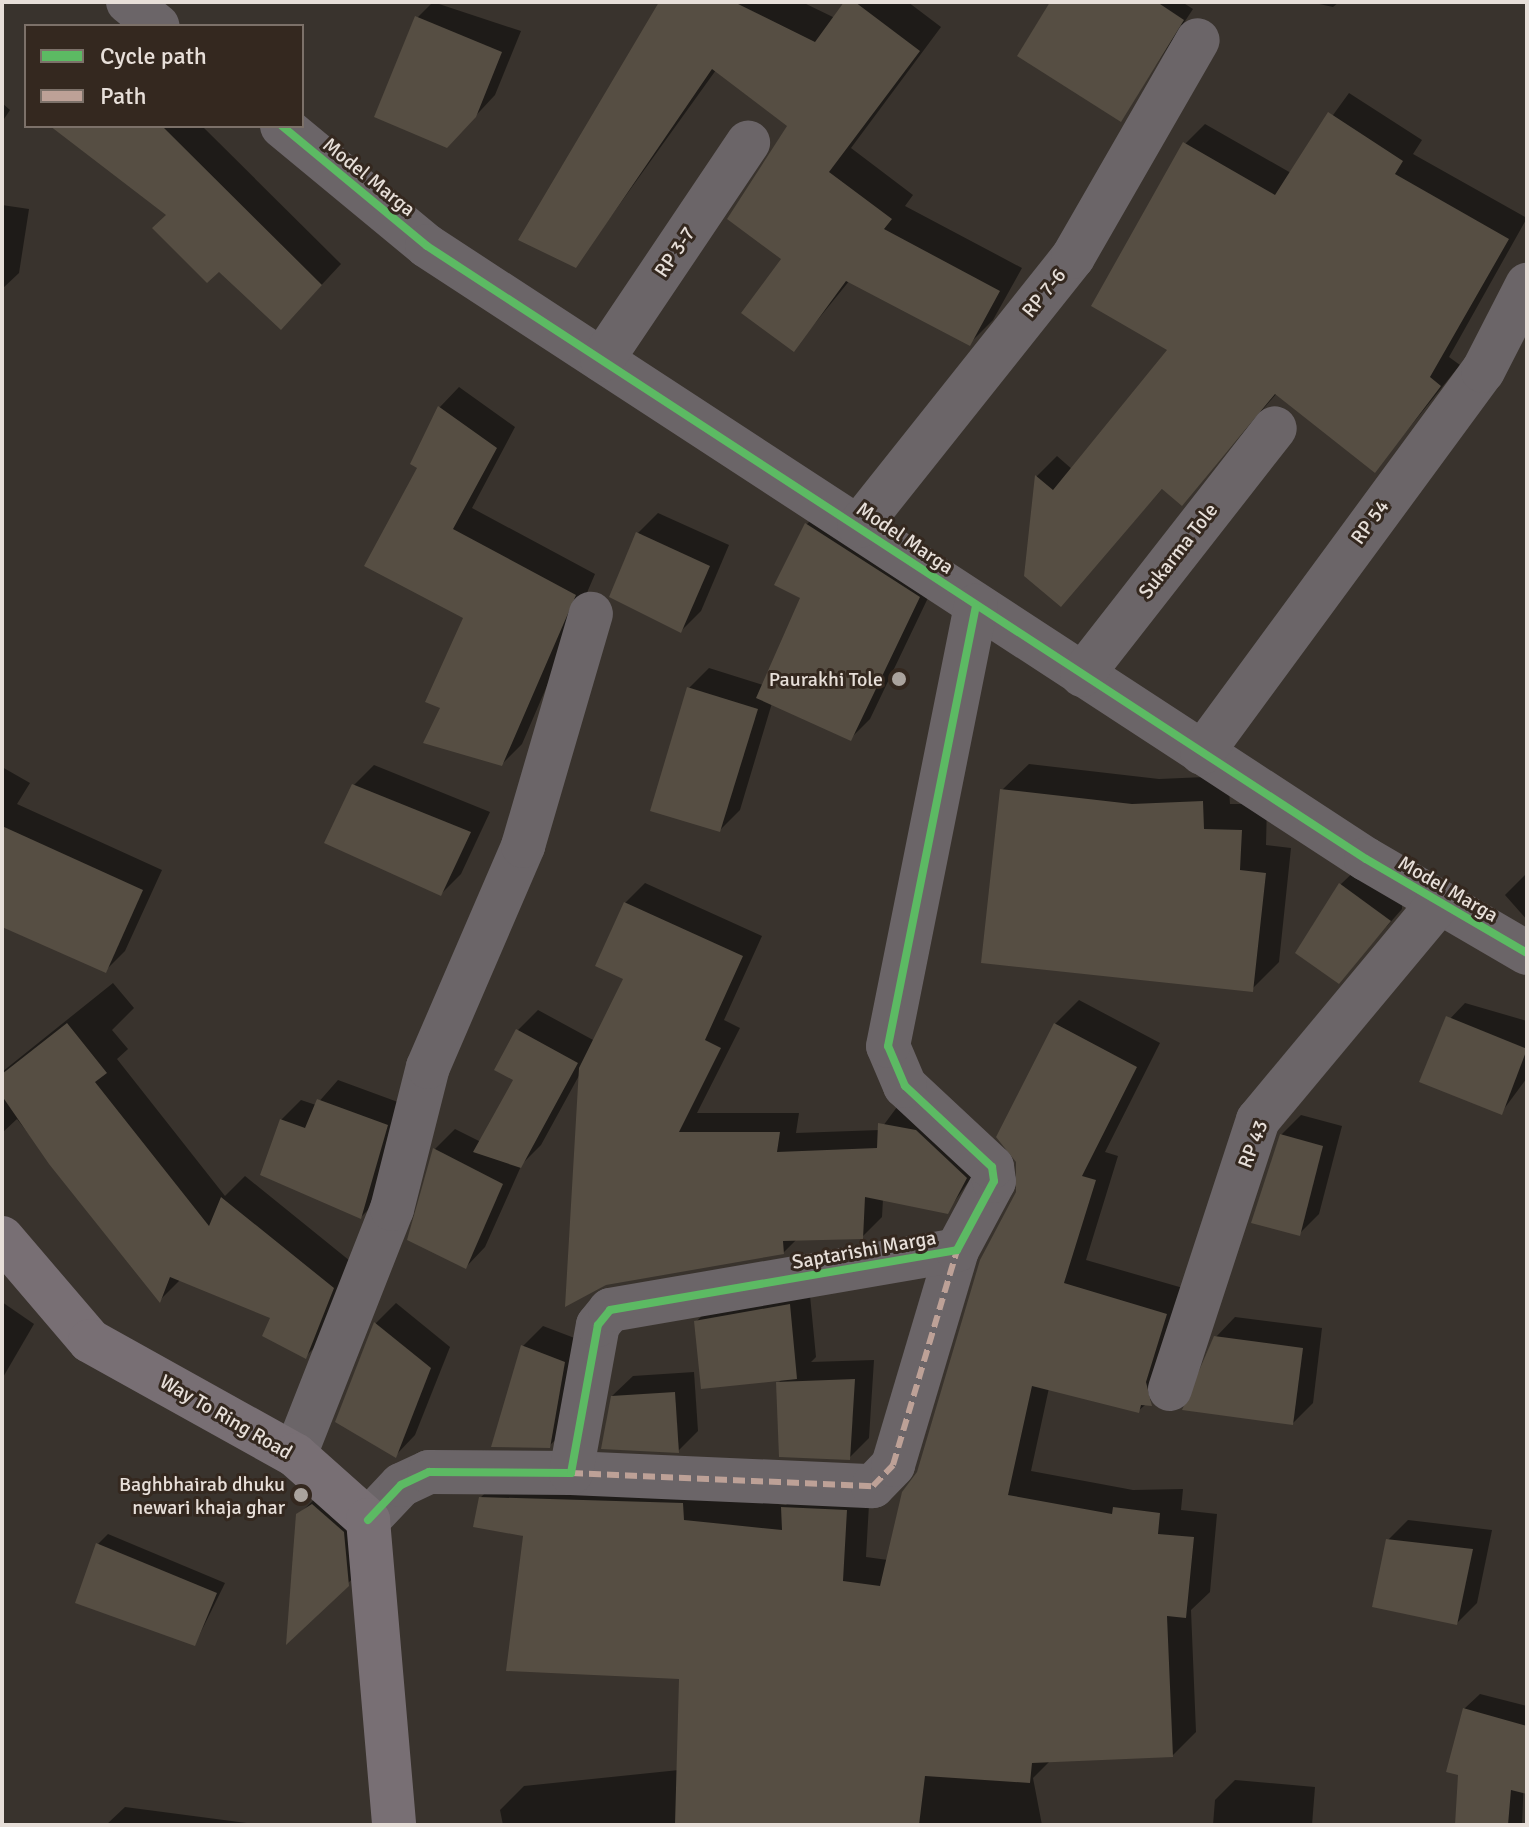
<!DOCTYPE html>
<html>
<head>
<meta charset="utf-8">
<style>
	body { margin:0 }
	#map { position:relative; width:1529px; height:1827px; overflow:hidden; background:#39332d; font-family:Signika,sans-serif }
	div>[style] { position:absolute }
	.shadow>* { inset:0; background:#0007 }
	.building>* { inset:0; background:#564e43 }
	.street>* { height:44px; margin:-22px; padding:0 22px; transform-origin:22px; border-radius:22px; background:#6b6568 }
	.secondary>* { height:44px; margin:-22px; padding:0 22px; transform-origin:22px; border-radius:22px; background:#786f74 }
	.quiet>* { height:6px; margin-top:-3px; transform-origin:0; background:repeating-linear-gradient(90deg,#bda197 0 12px,transparent 0 18px) }
	.cycleway>* { height:8px; margin:-4px; padding:0 4px; transform-origin:4px; border-radius:4px; background:#5cba63 }
	.dots>* { width:22px; height:22px; translate:-50% -50%; box-sizing:border-box; border:4px solid #34281f; border-radius:50% }
	span { translate:-50% -50%; white-space:nowrap; text-align:center; line-height:1.15; -webkit-text-stroke:6px #34281f; paint-order:stroke }
	.street-label { font-size:20px; color:#e7dfd9 }
	.poi-label { font-size:20px; color:#e7dfd9 }
	.right { translate:-100% -50%; text-align:right }
	.frame { position:absolute; inset:0; border:4px solid #e7dfd9; pointer-events:none }
	.legend { position:absolute; left:24px; top:24px; width:280px; height:104px; box-sizing:border-box; background:#34281f; border:2px solid #7c7169; margin:0; padding:10px 14px; list-style:none; font-size:24px; color:#e7dfd9 }
	.legend li { display:flex; align-items:center; gap:16px; height:40px }
	.legend b { width:40px; border:2px solid #7c7169 }
</style>
</head>
<body>
<div id="map">
	<div class="shadow">
		<div style="clip-path:polygon(433px 2px,521px 31px,495px 95px,467px 125px,417px 18px)"></div>
		<div style="clip-path:polygon(661px 2px,802px 2px,835px 18px,846px 2px,908px 2px,941px 27px,851px 148px,913px 195px,905px 206px,1022px 268px,993px 320px,970px 343px,850px 280px,794px 349px,784px 259px,789px 125px,716px 70px,576px 265px)"></div>
		<div style="clip-path:polygon(1053px 2px,1182px 2px,1193px 9px,1120px 120px)"></div>
		<div style="clip-path:polygon(1310px 2px,1339px 2px,1333px 7px)"></div>
		<div style="clip-path:polygon(1349px 93px,1422px 140px,1413px 154px,1527px 218px,1449px 357px,1460px 365px,1375px 470px,1277px 393px,1182px 504px,1163px 488px,1061px 604px,1026px 575px,1037px 476px,1057px 456px,1073px 470px,1170px 349px,1185px 144px,1205px 124px,1291px 173px)"></div>
		<div style="clip-path:polygon(2px 103px,10px 110px,2px 122px)"></div>
		<div style="clip-path:polygon(53px 126px,202px 126px,341px 264px,301px 307px)"></div>
		<div style="clip-path:polygon(2px 205px,29px 209px,19px 273px,2px 289px)"></div>
		<div style="clip-path:polygon(459px 387px,515px 427px,472px 508px,595px 574px,522px 744px,502px 764px,442px 707px,465px 618px,420px 467px,440px 407px)"></div>
		<div style="clip-path:polygon(827px 504px,938px 577px,870px 719px,850px 739px,772px 703px,740px 810px,720px 830px,689px 688px,709px 668px,763px 685px,802px 597px,777px 585px,807px 524px)"></div>
		<div style="clip-path:polygon(658px 513px,729px 545px,701px 611px,681px 631px,638px 533px)"></div>
		<div style="clip-path:polygon(1029px 764px,1159px 779px,1228px 776px,1230px 804px,1267px 804px,1266px 845px,1291px 848px,1279px 962px,1253px 988px,1002px 790px)"></div>
		<div style="clip-path:polygon(374px 765px,490px 812px,461px 874px,441px 894px,354px 785px)"></div>
		<div style="clip-path:polygon(2px 767px,30px 783px,17px 804px,162px 870px,125px 951px,105px 971px,2px 923px)"></div>
		<div style="clip-path:polygon(1361px 865px,1402px 895px,1402px 909px,1338px 982px,1341px 884px)"></div>
		<div style="clip-path:polygon(1527px 873px,1527px 920px,1505px 895px)"></div>
		<div style="clip-path:polygon(645px 883px,762px 936px,724px 1020px,740px 1028px,697px 1113px,799px 1113px,796px 1133px,880px 1130px,900px 1103px,986px 1157px,947px 1212px,883px 1199px,882px 1217px,862px 1237px,797px 1239px,783px 1253px,581px 1072px,541px 1145px,522px 1164px,485px 1247px,466px 1267px,435px 1149px,455px 1129px,481px 1142px,516px 1079px,518px 1030px,538px 1010px,595px 1041px,626px 978px,625px 903px)"></div>
		<div style="clip-path:polygon(113px 983px,134px 1008px,112px 1030px,128px 1049px,117px 1059px,225px 1196px,245px 1176px,355px 1265px,328px 1334px,306px 1356px,272px 1317px,181px 1279px,160px 1300px,17px 1119px,2px 1133px,2px 1072px)"></div>
		<div style="clip-path:polygon(1079px 1000px,1160px 1043px,1105px 1152px,1118px 1156px,1086px 1260px,1190px 1290px,1175px 1380px,1138px 1411px,1049px 1388px,1031px 1471px,1133px 1490px,1183px 1489px,1181px 1510px,1217px 1514px,1210px 1592px,1191px 1610px,1196px 1732px,1172px 1756px,1050px 1761px,1033px 1778px,1042px 1825px,503px 1825px,500px 1810px,524px 1786px,679px 1770px,681px 1677px,480px 1498px,505px 1474px,786px 1505px,807px 1484px,870px 1487px,866px 1557px,888px 1560px,1018px 1192px,1055px 1024px)"></div>
		<div style="clip-path:polygon(1465px 1003px,1527px 1021px,1527px 1078px,1501px 1113px,1445px 1024px)"></div>
		<div style="clip-path:polygon(338px 1080px,406px 1105px,381px 1197px,361px 1217px,281px 1120px,301px 1100px,316px 1105px)"></div>
		<div style="clip-path:polygon(1301px 1115px,1342px 1126px,1319px 1214px,1299px 1234px,1281px 1135px)"></div>
		<div style="clip-path:polygon(809px 1285px,816px 1357px,811px 1362px,874px 1360px,869px 1438px,849px 1458px,778px 1383px,783px 1378px,696px 1322px,716px 1301px)"></div>
		<div style="clip-path:polygon(2px 1302px,34px 1324px,2px 1379px)"></div>
		<div style="clip-path:polygon(396px 1303px,450px 1347px,415px 1435px,396px 1455px,337px 1421px,376px 1323px)"></div>
		<div style="clip-path:polygon(1235px 1317px,1322px 1328px,1313px 1403px,1293px 1423px,1215px 1338px)"></div>
		<div style="clip-path:polygon(543px 1326px,585px 1342px,570px 1426px,549px 1446px,523px 1346px)"></div>
		<div style="clip-path:polygon(694px 1372px,698px 1431px,678px 1451px,612px 1396px,633px 1376px)"></div>
		<div style="clip-path:polygon(319px 1495px,363px 1512px,368px 1564px,347px 1584px,298px 1515px)"></div>
		<div style="clip-path:polygon(1408px 1520px,1492px 1530px,1477px 1603px,1457px 1623px,1388px 1540px)"></div>
		<div style="clip-path:polygon(108px 1534px,225px 1583px,195px 1644px,98px 1544px)"></div>
		<div style="clip-path:polygon(1480px 1694px,1527px 1706px,1522px 1825px,1457px 1825px,1464px 1709px)"></div>
		<div style="clip-path:polygon(1235px 1780px,1315px 1787px,1312px 1825px,1213px 1825px,1215px 1800px)"></div>
		<div style="clip-path:polygon(125px 1807px,261px 1825px,106px 1825px)"></div>
	</div>
	<div class="building">
		<div style="clip-path:polygon(659px 2px,734px 2px,815px 42px,844px 2px,855px 2px,920px 51px,829px 172px,892px 219px,884px 229px,1000px 291px,970px 346px,846px 281px,794px 352px,741px 313px,781px 259px,727px 219px,787px 126px,712px 69px,576px 268px,518px 240px)"></div>
		<div style="clip-path:polygon(1050px 2px,1157px 2px,1184px 20px,1121px 122px,1017px 56px)"></div>
		<div style="clip-path:polygon(415px 16px,502px 52px,476px 117px,447px 148px,374px 117px)"></div>
		<div style="clip-path:polygon(1328px 112px,1403px 161px,1395px 174px,1509px 239px,1430px 377px,1441px 386px,1375px 473px,1275px 394px,1182px 506px,1162px 489px,1061px 607px,1024px 576px,1035px 475px,1053px 490px,1167px 350px,1091px 306px,1183px 142px,1275px 195px)"></div>
		<div style="clip-path:polygon(50px 126px,162px 126px,322px 285px,281px 330px,219px 272px,207px 283px,152px 228px,166px 215px)"></div>
		<div style="clip-path:polygon(438px 406px,497px 448px,453px 529px,576px 595px,502px 766px,423px 743px,440px 708px,425px 702px,463px 618px,364px 566px,417px 468px,410px 464px)"></div>
		<div style="clip-path:polygon(805px 523px,920px 597px,851px 741px,756px 698px,800px 598px,774px 585px)"></div>
		<div style="clip-path:polygon(636px 532px,710px 566px,681px 633px,609px 597px)"></div>
		<div style="clip-path:polygon(687px 687px,758px 709px,720px 832px,650px 811px)"></div>
		<div style="clip-path:polygon(352px 784px,471px 832px,441px 896px,324px 843px)"></div>
		<div style="clip-path:polygon(1000px 789px,1132px 804px,1203px 801px,1204px 829px,1242px 830px,1240px 870px,1266px 873px,1253px 992px,981px 963px)"></div>
		<div style="clip-path:polygon(2px 826px,143px 890px,106px 973px,2px 927px)"></div>
		<div style="clip-path:polygon(1339px 883px,1391px 921px,1339px 984px,1295px 953px)"></div>
		<div style="clip-path:polygon(624px 902px,743px 956px,705px 1040px,721px 1048px,679px 1132px,780px 1132px,777px 1152px,877px 1148px,878px 1123px,916px 1130px,967px 1178px,948px 1214px,865px 1197px,863px 1239px,783px 1241px,784px 1254px,606px 1285px,565px 1307px,579px 1068px,623px 979px,595px 966px)"></div>
		<div style="clip-path:polygon(1446px 1016px,1527px 1049px,1502px 1115px,1419px 1082px)"></div>
		<div style="clip-path:polygon(67px 1023px,107px 1073px,95px 1082px,209px 1226px,221px 1197px,334px 1288px,306px 1359px,262px 1336px,270px 1318px,170px 1277px,160px 1303px,49px 1164px,2px 1096px,2px 1074px)"></div>
		<div style="clip-path:polygon(1054px 1023px,1137px 1067px,1082px 1176px,1096px 1180px,1064px 1283px,1167px 1314px,1146px 1382px,1152px 1406px,1141px 1405px,1139px 1413px,1032px 1386px,1008px 1495px,1112px 1514px,1113px 1507px,1160px 1513px,1158px 1534px,1194px 1537px,1186px 1618px,1167px 1616px,1173px 1757px,1032px 1763px,1030px 1783px,925px 1776px,919px 1825px,675px 1825px,679px 1679px,506px 1671px,523px 1536px,473px 1527px,479px 1497px,683px 1503px,684px 1520px,782px 1530px,781px 1507px,847px 1510px,843px 1581px,880px 1586px,902px 1492px,917px 1472px,980px 1260px,1016px 1192px,1016px 1162px,996px 1137px)"></div>
		<div style="clip-path:polygon(516px 1029px,578px 1063px,521px 1168px,473px 1152px,513px 1080px,494px 1070px)"></div>
		<div style="clip-path:polygon(317px 1099px,388px 1125px,361px 1219px,260px 1175px,280px 1119px,305px 1128px)"></div>
		<div style="clip-path:polygon(1280px 1134px,1323px 1146px,1300px 1236px,1251px 1223px)"></div>
		<div style="clip-path:polygon(433px 1148px,503px 1184px,466px 1269px,407px 1240px)"></div>
		<div style="clip-path:polygon(790px 1304px,797px 1379px,701px 1389px,694px 1321px)"></div>
		<div style="clip-path:polygon(374px 1322px,431px 1368px,396px 1458px,335px 1422px)"></div>
		<div style="clip-path:polygon(1214px 1336px,1303px 1348px,1293px 1425px,1182px 1410px)"></div>
		<div style="clip-path:polygon(521px 1345px,565px 1362px,550px 1448px,491px 1447px)"></div>
		<div style="clip-path:polygon(855px 1379px,850px 1460px,779px 1457px,776px 1382px)"></div>
		<div style="clip-path:polygon(675px 1392px,679px 1453px,601px 1449px,611px 1396px)"></div>
		<div style="clip-path:polygon(312px 1504px,344px 1532px,349px 1586px,286px 1645px,296px 1514px)"></div>
		<div style="clip-path:polygon(1386px 1539px,1473px 1549px,1457px 1625px,1372px 1607px)"></div>
		<div style="clip-path:polygon(96px 1543px,217px 1593px,195px 1646px,75px 1603px)"></div>
		<div style="clip-path:polygon(1463px 1708px,1527px 1726px,1527px 1794px,1511px 1790px,1508px 1825px,1455px 1825px,1458px 1775px,1446px 1772px)"></div>
	</div>
	<div class="street">
		<div style="left:128px;top:2px;width:38px;rotate:39deg"></div>
		<div style="left:282px;top:126px;width:188px;rotate:39.6deg"></div>
		<div style="left:427px;top:246px;width:1121px;rotate:33.14deg"></div>
		<div style="left:1366px;top:859px;width:186px;rotate:30.3deg"></div>
		<div style="left:602px;top:360px;width:262px;rotate:-56.1deg"></div>
		<div style="left:859px;top:526px;width:344px;rotate:-51.5deg"></div>
		<div style="left:1073px;top:257px;width:250px;rotate:-60.1deg"></div>
		<div style="left:1082px;top:675px;width:313px;rotate:-52deg"></div>
		<div style="left:1202px;top:753px;width:474px;rotate:-53.7deg"></div>
		<div style="left:1483px;top:371px;width:97px;rotate:-62.9deg"></div>
		<div style="left:1170px;top:1389px;width:283px;rotate:-71.9deg"></div>
		<div style="left:1258px;top:1120px;width:283px;rotate:-50.2deg"></div>
		<div style="left:295px;top:1455px;width:264px;rotate:-68.5deg"></div>
		<div style="left:392px;top:1209px;width:146px;rotate:-75.8deg"></div>
		<div style="left:428px;top:1067px;width:241px;rotate:-66.7deg"></div>
		<div style="left:523px;top:846px;width:242px;rotate:-73.7deg"></div>
		<div style="left:571px;top:1473px;width:302px;rotate:2.5deg"></div>
		<div style="left:873px;top:1486px;width:29px;rotate:-46deg"></div>
		<div style="left:893px;top:1465px;width:224px;rotate:-73.4deg"></div>
		<div style="left:368px;top:1520px;width:48px;rotate:-46.7deg"></div>
		<div style="left:401px;top:1485px;width:31px;rotate:-25deg"></div>
		<div style="left:429px;top:1472px;width:142px;rotate:0.4deg"></div>
		<div style="left:571px;top:1473px;width:150px;rotate:-79.7deg"></div>
		<div style="left:598px;top:1325px;width:19px;rotate:-51deg"></div>
		<div style="left:610px;top:1310px;width:352px;rotate:-9.8deg"></div>
		<div style="left:957px;top:1250px;width:78px;rotate:-61.8deg"></div>
		<div style="left:994px;top:1181px;width:14px;rotate:-98deg"></div>
		<div style="left:992px;top:1167px;width:119px;rotate:-137deg"></div>
		<div style="left:905px;top:1086px;width:43px;rotate:-113deg"></div>
		<div style="left:888px;top:1046px;width:449px;rotate:-78.7deg"></div>
	</div>
	<div class="secondary">
		<div style="left:2px;top:1238px;width:135px;rotate:49.5deg"></div>
		<div style="left:90px;top:1341px;width:235px;rotate:29.1deg"></div>
		<div style="left:295px;top:1455px;width:98px;rotate:41.7deg"></div>
		<div style="left:368px;top:1520px;width:306px;rotate:85.1deg"></div>
	</div>
	<div class="quiet">
		<div style="left:571px;top:1473px;width:302px;rotate:2.5deg"></div>
		<div style="left:873px;top:1486px;width:29px;rotate:-46deg"></div>
		<div style="left:893px;top:1465px;width:224px;rotate:-73.4deg"></div>
	</div>
	<div class="cycleway">
		<div style="left:282px;top:126px;width:188px;rotate:39.6deg"></div>
		<div style="left:427px;top:246px;width:1121px;rotate:33.14deg"></div>
		<div style="left:1366px;top:859px;width:186px;rotate:30.3deg"></div>
		<div style="left:368px;top:1520px;width:48px;rotate:-46.7deg"></div>
		<div style="left:401px;top:1485px;width:31px;rotate:-25deg"></div>
		<div style="left:429px;top:1472px;width:142px;rotate:0.4deg"></div>
		<div style="left:571px;top:1473px;width:150px;rotate:-79.7deg"></div>
		<div style="left:598px;top:1325px;width:19px;rotate:-51deg"></div>
		<div style="left:610px;top:1310px;width:352px;rotate:-9.8deg"></div>
		<div style="left:957px;top:1250px;width:78px;rotate:-61.8deg"></div>
		<div style="left:994px;top:1181px;width:14px;rotate:-98deg"></div>
		<div style="left:992px;top:1167px;width:119px;rotate:-137deg"></div>
		<div style="left:905px;top:1086px;width:43px;rotate:-113deg"></div>
		<div style="left:888px;top:1046px;width:449px;rotate:-78.7deg"></div>
	</div>
	<div class="dots">
		<div style="left:899px;top:679px;background:#aaa39d"></div>
		<div style="left:301px;top:1495px;background:#aaa39d"></div>
	</div>
	<div class="street-label">
		<span style="left:369px;top:177px;rotate:39deg">Model Marga</span>
		<span style="left:675px;top:252px;rotate:-56deg">RP 3-7</span>
		<span style="left:1044px;top:293px;rotate:-51deg">RP 7-6</span>
		<span style="left:1370px;top:522px;rotate:-54deg">RP 54</span>
		<span style="left:905px;top:538px;rotate:34deg">Model Marga</span>
		<span style="left:1178px;top:551px;rotate:-52deg">Sukarma Tole</span>
		<span style="left:1448px;top:889px;rotate:30deg">Model Marga</span>
		<span style="left:1253px;top:1144px;rotate:-69deg">RP 43</span>
		<span style="left:864px;top:1250px;rotate:-10deg">Saptarishi Marga</span>
		<span style="left:226px;top:1417px;rotate:30deg">Way To Ring Road</span>
	</div>
	<div class="poi-label">
		<span class="right" style="left:883px;top:679px">Paurakhi Tole</span>
		<span class="right" style="left:285px;top:1496px">Baghbhairab dhuku<br>newari khaja ghar</span>
	</div>
	<div class="frame"></div>
	<ul class="legend">
	<li><b style="height:10px;background:#5cba63"></b>Cycle path</li>
	<li><b style="height:10px;background:#bda197"></b>Path</li>
	</ul>
</div>
</body>
</html>
